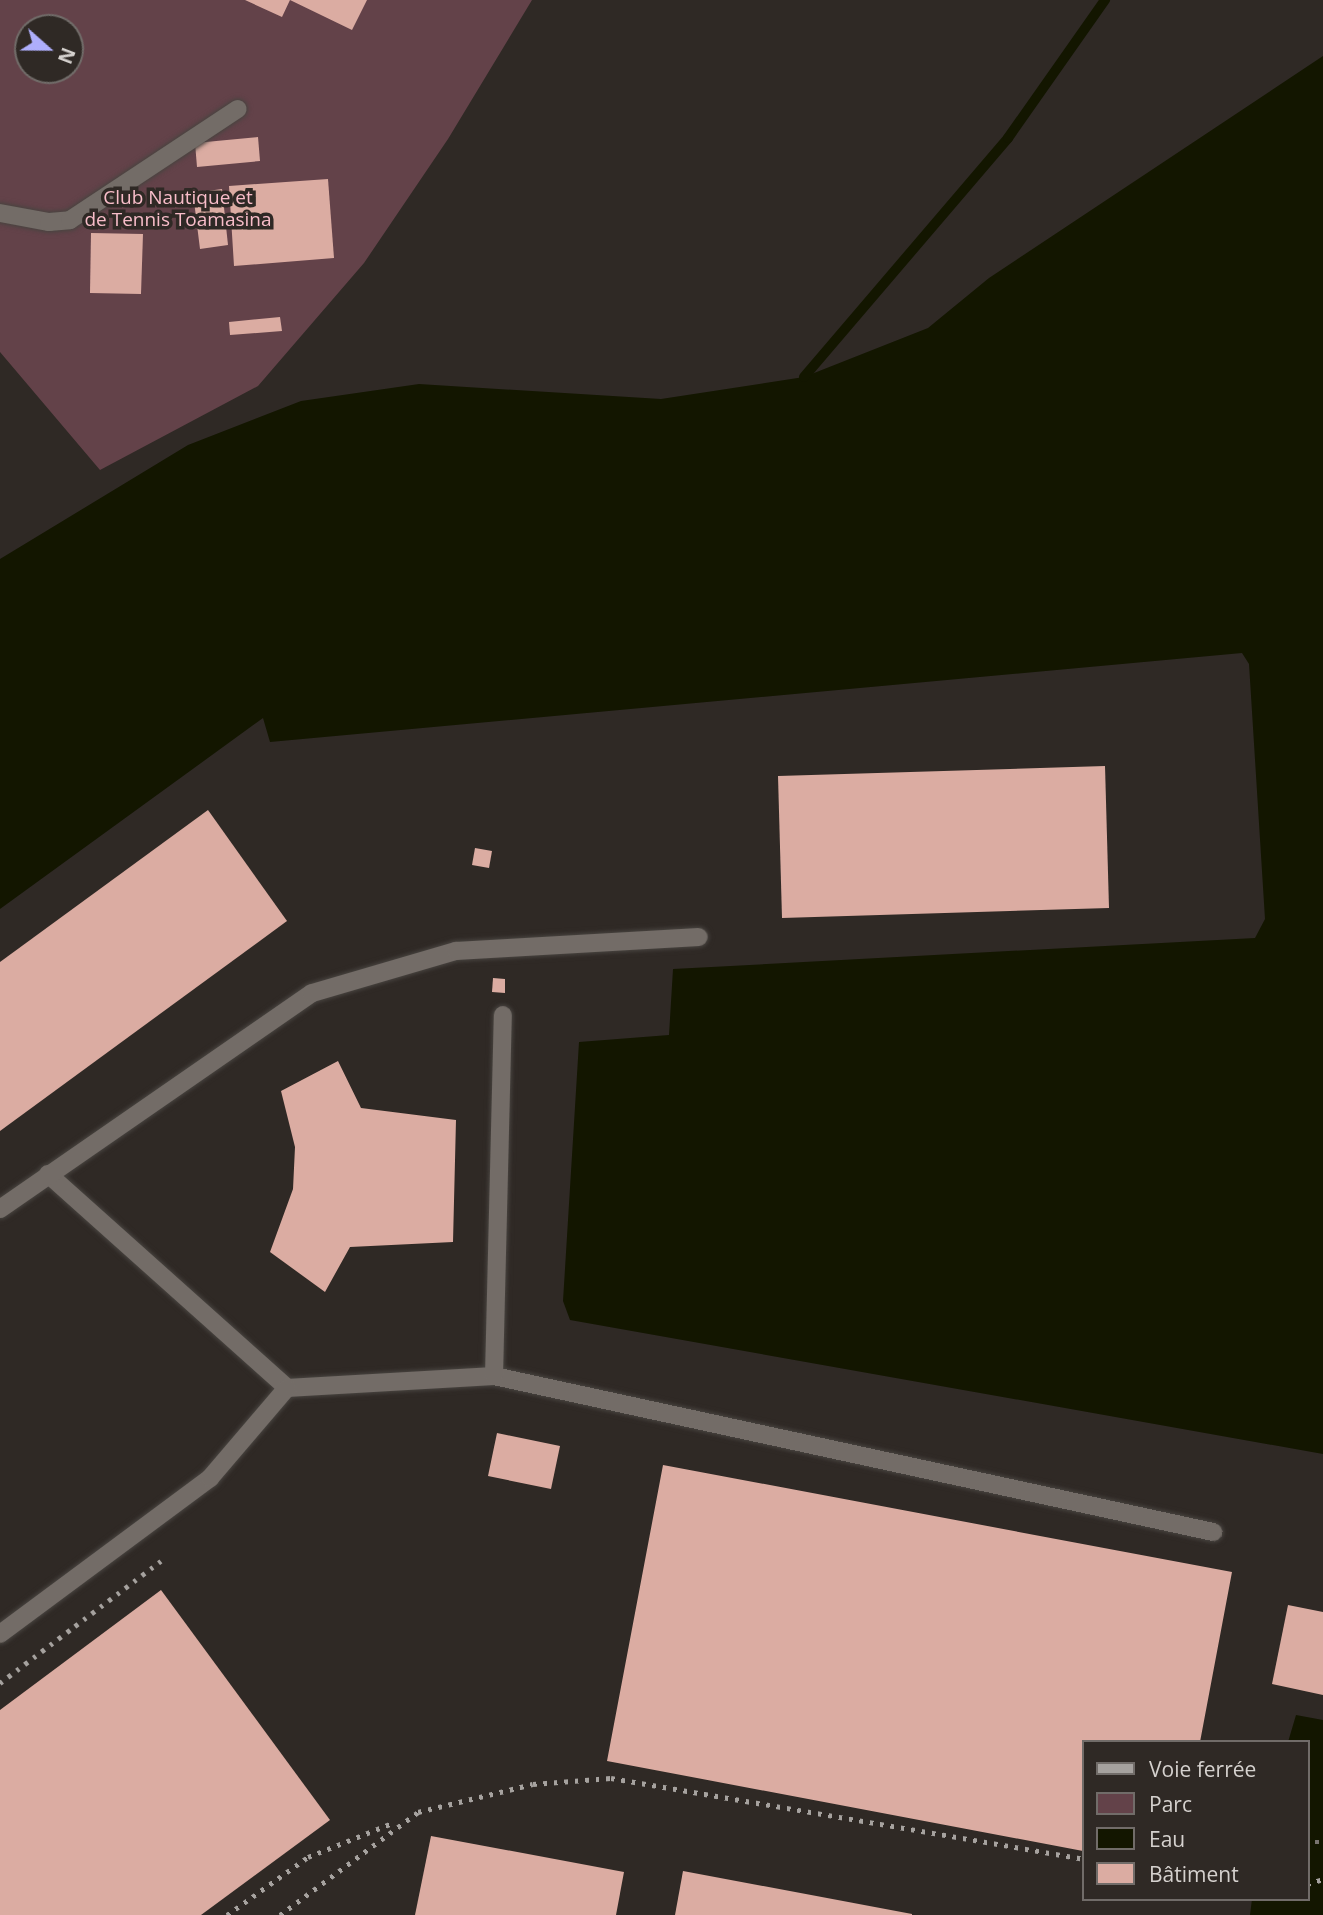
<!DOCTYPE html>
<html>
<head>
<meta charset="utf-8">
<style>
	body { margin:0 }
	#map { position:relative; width:1323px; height:1915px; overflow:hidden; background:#2f2925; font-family:"Open Sans",sans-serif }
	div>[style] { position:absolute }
	.green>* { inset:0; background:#634249 }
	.water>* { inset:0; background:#131600 }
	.stream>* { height:10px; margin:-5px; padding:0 5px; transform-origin:5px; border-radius:5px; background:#131600 }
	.building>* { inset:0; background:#dbaca2 }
	.path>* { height:4.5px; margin-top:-2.25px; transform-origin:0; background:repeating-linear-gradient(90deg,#787370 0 3.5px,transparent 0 8.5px) }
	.roads { filter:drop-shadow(0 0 2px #484440) drop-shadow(0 0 2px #484440) }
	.lane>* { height:18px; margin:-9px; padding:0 9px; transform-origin:9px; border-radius:9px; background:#736c67 }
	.rail>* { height:5px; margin-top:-2.5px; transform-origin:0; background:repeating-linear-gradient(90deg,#a6a29f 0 3.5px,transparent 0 10.5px) }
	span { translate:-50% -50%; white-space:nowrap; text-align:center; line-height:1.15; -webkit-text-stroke:7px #2f2925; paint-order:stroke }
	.park-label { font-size:19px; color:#f8bdc9 }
	.legend { position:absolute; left:1082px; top:1740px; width:228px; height:161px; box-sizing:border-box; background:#2f2925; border:2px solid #716c69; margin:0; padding:9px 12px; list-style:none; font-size:21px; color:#d5d1ce }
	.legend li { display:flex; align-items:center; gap:14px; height:35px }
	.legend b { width:35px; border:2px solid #716c69 }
	.north { position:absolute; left:14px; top:14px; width:70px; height:70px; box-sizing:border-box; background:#2f2925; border:2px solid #716c69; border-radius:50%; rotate:111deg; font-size:19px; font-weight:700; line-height:28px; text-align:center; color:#d5d1ce }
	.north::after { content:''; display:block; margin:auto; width:24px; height:32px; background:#aeaefb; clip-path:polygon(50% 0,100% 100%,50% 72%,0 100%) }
</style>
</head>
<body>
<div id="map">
	<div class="green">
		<div style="clip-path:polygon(evenodd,0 0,532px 0,448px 139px,364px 263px,258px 386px,100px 470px,0 352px,0 0,28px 28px,70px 28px,70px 70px,28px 70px,28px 28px)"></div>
	</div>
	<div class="water">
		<div style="clip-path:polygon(1323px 56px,1323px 1454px,570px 1320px,563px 1301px,579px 1042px,669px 1035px,673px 969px,1255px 938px,1265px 919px,1249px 664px,1242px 653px,270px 742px,263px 718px,0 909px,0 559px,188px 445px,301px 401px,419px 384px,661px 399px,804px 377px,928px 328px,989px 278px)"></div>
		<div style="clip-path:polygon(1296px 1715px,1323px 1720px,1323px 1915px,1250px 1915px,1252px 1899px,1307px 1899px,1307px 1742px,1288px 1742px)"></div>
	</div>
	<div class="stream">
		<div style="left:804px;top:377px;width:314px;rotate:-49.5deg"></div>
		<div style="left:1008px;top:138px;width:169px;rotate:-54.9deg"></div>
	</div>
	<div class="building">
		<div style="clip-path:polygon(245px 0,367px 0,352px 30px,290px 0,282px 17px)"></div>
		<div style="clip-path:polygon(258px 137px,260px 161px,197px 167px,195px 143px)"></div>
		<div style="clip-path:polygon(328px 179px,334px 258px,234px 266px,229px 186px)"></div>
		<div style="clip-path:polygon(222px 189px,228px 245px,200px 249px,193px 193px)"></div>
		<div style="clip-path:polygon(91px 233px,143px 234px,141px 294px,90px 293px)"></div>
		<div style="clip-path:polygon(280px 317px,282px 331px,230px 335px,229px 322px)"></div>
		<div style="clip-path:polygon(1105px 766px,1109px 908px,782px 918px,778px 776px)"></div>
		<div style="clip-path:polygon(208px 810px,287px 921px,0 1131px,0 962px)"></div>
		<div style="clip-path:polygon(475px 848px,492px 851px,489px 868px,472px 865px)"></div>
		<div style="clip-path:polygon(493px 978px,505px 979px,505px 993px,492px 992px)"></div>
		<div style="clip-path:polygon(338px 1061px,361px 1108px,456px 1120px,453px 1242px,350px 1247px,325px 1292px,270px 1252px,293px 1189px,295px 1147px,281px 1091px)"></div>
		<div style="clip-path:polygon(497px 1433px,560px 1446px,551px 1489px,488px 1476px)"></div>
		<div style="clip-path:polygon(663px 1465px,1232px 1572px,1200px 1742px,1083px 1742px,1083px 1851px,607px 1761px)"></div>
		<div style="clip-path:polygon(161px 1590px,330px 1820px,201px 1915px,0 1915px,0 1710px)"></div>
		<div style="clip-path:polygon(1288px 1605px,1323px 1612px,1323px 1695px,1272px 1684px)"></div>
		<div style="clip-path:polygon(431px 1836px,624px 1872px,616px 1915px,415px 1915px)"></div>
		<div style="clip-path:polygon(683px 1871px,912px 1914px,912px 1915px,675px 1915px)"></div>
	</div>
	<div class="path">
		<div style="left:1307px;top:1842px;width:16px"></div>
	</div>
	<div class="roads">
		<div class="lane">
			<div style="left:0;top:213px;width:50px;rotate:10.4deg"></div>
			<div style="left:49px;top:222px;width:21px;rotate:-5deg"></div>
			<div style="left:70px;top:220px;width:201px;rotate:-33.5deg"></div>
			<div style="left:48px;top:1174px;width:321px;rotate:41.8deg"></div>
			<div style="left:287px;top:1388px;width:207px;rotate:-3.3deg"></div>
			<div style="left:494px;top:1376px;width:736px;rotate:12.24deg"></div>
			<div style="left:0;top:1209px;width:379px;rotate:-34.7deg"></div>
			<div style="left:312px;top:993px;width:150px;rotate:-16.3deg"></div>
			<div style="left:456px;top:951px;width:243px;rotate:-3.3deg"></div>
			<div style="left:494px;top:1376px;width:361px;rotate:-88.6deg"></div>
			<div style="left:0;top:1634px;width:262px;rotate:-36.6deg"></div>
			<div style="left:210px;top:1478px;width:118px;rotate:-49.5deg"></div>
		</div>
	</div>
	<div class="rail">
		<div style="left:0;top:1683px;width:202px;rotate:-37.2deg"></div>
		<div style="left:1307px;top:1884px;width:17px;rotate:-17deg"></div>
		<div style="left:227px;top:1915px;width:100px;rotate:-35.6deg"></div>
		<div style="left:308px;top:1857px;width:94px;rotate:-21.9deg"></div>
		<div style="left:280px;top:1915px;width:172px;rotate:-36.7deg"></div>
		<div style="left:418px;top:1812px;width:118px;rotate:-13.7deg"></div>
		<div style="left:533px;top:1784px;width:78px;rotate:-4.4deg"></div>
		<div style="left:611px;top:1778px;width:479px;rotate:9.7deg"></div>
	</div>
	<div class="park-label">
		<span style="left:178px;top:209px">Club Nautique et<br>de Tennis Toamasina</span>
	</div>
	<ul class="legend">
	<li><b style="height:9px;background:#a6a29f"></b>Voie ferrée</li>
	<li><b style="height:19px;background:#634249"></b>Parc</li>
	<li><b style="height:19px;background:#131600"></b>Eau</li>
	<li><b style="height:19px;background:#dbaca2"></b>Bâtiment</li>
	</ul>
	<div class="north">N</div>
</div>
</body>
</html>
